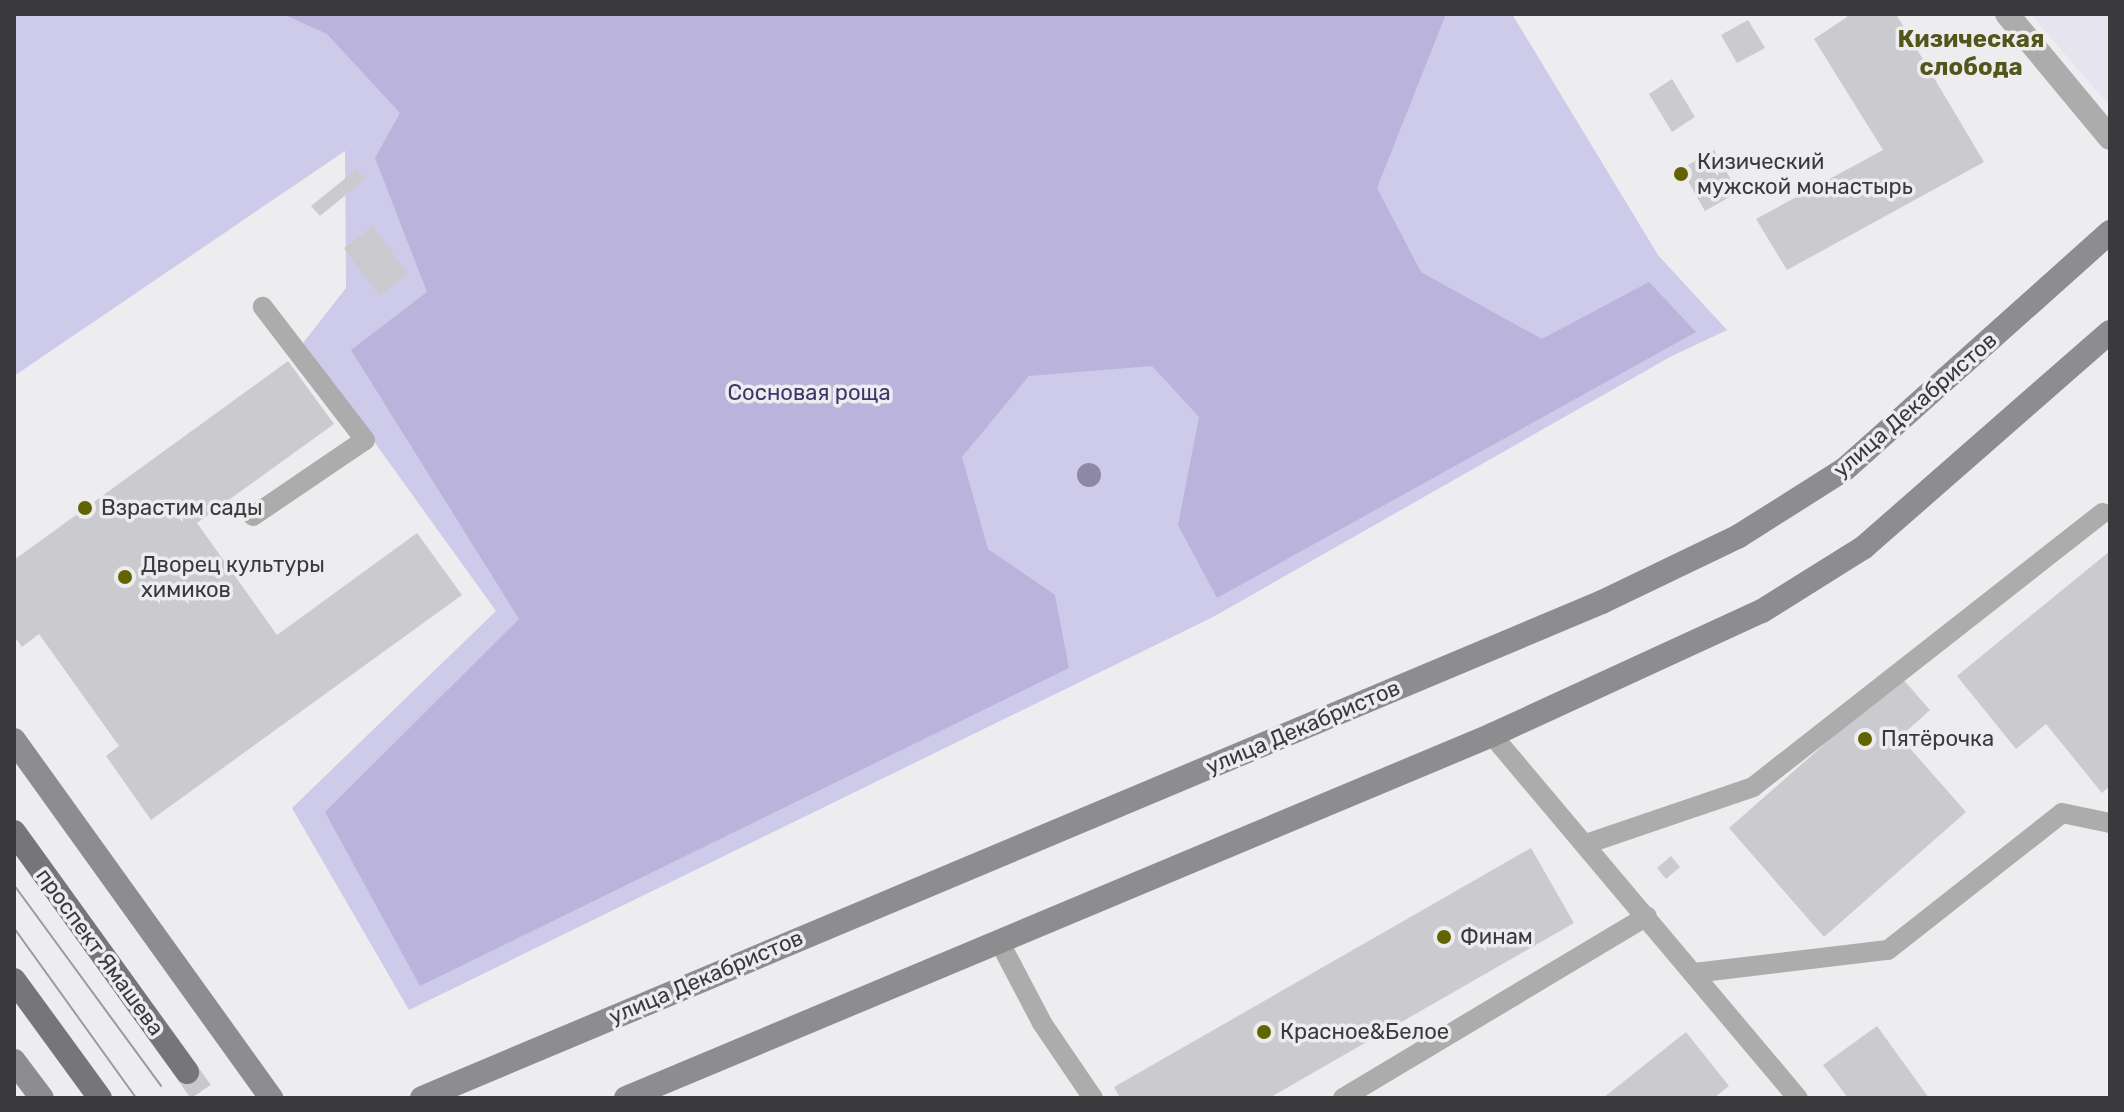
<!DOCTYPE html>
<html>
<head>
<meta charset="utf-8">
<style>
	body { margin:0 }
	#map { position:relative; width:2124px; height:1112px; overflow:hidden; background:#ededf0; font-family:Rubik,sans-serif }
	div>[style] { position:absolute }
	.built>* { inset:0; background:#e6e4ef }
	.green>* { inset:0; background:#cecaea }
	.forest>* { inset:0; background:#bab4dd }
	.building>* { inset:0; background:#cbcace }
	.primary-tunnel>* { height:24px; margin-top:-12px; transform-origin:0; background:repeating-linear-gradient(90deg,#c9c9cc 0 24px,transparent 0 36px) }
	.lane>* { height:20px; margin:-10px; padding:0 10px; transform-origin:10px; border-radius:10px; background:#acacad }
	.street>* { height:24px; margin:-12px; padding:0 12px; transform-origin:12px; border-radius:12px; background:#acacad }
	.secondary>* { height:24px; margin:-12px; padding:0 12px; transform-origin:12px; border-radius:12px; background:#8d8c8e }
	.primary>* { height:24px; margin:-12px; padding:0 12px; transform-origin:12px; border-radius:12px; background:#767678 }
	.tram>* { height:2px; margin:-1px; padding:0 1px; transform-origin:1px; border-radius:1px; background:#9b9b9d }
	.trees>* { width:24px; height:24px; margin:-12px; border-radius:50%; background:#8e87a6 }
	.dots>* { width:22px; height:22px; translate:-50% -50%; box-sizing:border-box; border:4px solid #ededf0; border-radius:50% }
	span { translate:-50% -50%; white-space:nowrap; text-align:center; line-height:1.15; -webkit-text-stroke:7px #ededf0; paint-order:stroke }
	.poi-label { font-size:22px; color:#3a393b }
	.left { translate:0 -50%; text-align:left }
	.park-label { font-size:22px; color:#403469 }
	.street-label { font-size:22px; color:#3a393b }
	.neighbourhood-label { font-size:24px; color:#53561b; font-weight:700 }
	.frame { position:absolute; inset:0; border:16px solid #3a393b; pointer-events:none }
</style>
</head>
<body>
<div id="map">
	<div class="built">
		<div style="clip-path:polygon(2030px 14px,2110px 14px,2110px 106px)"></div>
	</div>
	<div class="green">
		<div style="clip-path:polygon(14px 14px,1512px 14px,1658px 255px,1727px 330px,1670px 357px,1213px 617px,409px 1010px,292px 808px,496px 611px,303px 343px,346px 288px,345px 151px,14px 376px)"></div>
	</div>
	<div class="forest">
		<div style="clip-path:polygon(283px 14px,1446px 14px,1377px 188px,1421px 272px,1542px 339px,1649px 282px,1696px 332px,1217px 598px,1178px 525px,1199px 417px,1152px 366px,1029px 376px,962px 457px,988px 549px,1055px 595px,1069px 668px,420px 986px,325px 812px,519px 619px,351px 350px,427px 292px,375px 158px,400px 113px,327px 34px)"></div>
	</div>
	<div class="building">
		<div style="clip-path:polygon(1845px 14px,1896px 14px,1984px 162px,1787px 270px,1756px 219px,1883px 150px,1814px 39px,1847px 17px)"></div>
		<div style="clip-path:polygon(1748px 20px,1765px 48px,1737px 63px,1721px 35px)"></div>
		<div style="clip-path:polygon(1672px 79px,1695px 117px,1672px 132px,1649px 94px)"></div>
		<div style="clip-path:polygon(1714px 150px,1738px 192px,1705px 211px,1681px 169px)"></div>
		<div style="clip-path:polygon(357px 169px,365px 179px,320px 216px,311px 206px)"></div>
		<div style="clip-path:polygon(373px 226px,408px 274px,379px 296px,344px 248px)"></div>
		<div style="clip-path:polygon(288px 361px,334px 424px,197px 523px,277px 635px,417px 533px,462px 595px,151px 820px,106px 756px,119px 746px,39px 634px,22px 647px,14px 636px,14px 560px)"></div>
		<div style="clip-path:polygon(2110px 551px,2110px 786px,2102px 793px,2046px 724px,2016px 749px,1957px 676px)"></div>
		<div style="clip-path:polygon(1901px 677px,1930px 710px,1900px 737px,1966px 812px,1824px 937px,1729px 828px)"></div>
		<div style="clip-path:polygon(1531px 848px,1574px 923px,1269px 1098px,1120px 1098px,1114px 1087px)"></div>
		<div style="clip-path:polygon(1671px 856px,1680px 867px,1666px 879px,1657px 868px)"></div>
		<div style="clip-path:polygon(1877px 1026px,1929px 1098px,1848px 1098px,1823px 1065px)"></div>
		<div style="clip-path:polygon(1686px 1032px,1729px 1086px,1714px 1098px,1603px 1098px)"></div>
	</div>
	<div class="primary-tunnel">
		<div style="left:187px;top:1072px;width:32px;rotate:55deg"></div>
	</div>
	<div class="lane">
		<div style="left:253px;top:516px;width:135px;rotate:-34.2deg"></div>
		<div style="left:365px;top:440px;width:168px;rotate:-127.5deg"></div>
		<div style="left:1492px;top:735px;width:475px;rotate:49.9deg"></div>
		<div style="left:1586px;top:844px;width:176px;rotate:-18.8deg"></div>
		<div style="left:1753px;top:787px;width:444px;rotate:-38.1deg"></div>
		<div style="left:999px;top:941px;width:93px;rotate:62.3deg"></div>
		<div style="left:1042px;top:1023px;width:91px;rotate:55.8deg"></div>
		<div style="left:1694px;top:973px;width:195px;rotate:-6.8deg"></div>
		<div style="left:1888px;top:950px;width:221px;rotate:-38.2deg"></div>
		<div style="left:2062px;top:813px;width:49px;rotate:11.8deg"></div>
		<div style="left:1343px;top:1098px;width:354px;rotate:-30.9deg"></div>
	</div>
	<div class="street">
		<div style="left:2007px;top:14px;width:161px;rotate:50.3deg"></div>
	</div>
	<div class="secondary">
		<div style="left:14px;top:740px;width:441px;rotate:54.3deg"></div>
		<div style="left:14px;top:1061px;width:46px;rotate:52.9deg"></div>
		<div style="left:422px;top:1098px;width:1280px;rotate:-22.8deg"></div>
		<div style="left:1602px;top:602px;width:152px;rotate:-25.7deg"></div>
		<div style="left:1739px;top:536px;width:125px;rotate:-32.3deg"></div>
		<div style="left:1845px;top:469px;width:356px;rotate:-41.8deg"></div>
		<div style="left:626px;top:1098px;width:939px;rotate:-22.74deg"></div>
		<div style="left:1492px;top:735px;width:297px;rotate:-24.7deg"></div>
		<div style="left:1762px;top:611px;width:119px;rotate:-32deg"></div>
		<div style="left:1863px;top:548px;width:328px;rotate:-41.2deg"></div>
	</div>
	<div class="primary">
		<div style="left:14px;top:832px;width:296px;rotate:54.2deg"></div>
		<div style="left:14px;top:980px;width:146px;rotate:53.9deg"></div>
	</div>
	<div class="tram">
		<div style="left:14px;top:885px;width:249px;rotate:53.8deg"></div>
		<div style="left:14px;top:928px;width:209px;rotate:54.3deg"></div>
	</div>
	<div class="trees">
		<div style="left:1089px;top:475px"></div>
	</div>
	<div class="dots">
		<div style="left:1681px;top:174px;background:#616400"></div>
		<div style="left:85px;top:508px;background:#616400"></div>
		<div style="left:125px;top:577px;background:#616400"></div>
		<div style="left:1865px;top:739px;background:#616400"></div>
		<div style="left:1444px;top:937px;background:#616400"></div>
		<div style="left:1264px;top:1032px;background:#616400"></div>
	</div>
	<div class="poi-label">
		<span class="left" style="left:1697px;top:174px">Кизический<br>мужской монастырь</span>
		<span class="left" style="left:101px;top:508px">Взрастим сады</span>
		<span class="left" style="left:141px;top:577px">Дворец культуры<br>химиков</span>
		<span class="left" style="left:1881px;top:739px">Пятёрочка</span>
		<span class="left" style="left:1460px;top:937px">Финам</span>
		<span class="left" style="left:1280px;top:1032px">Красное&amp;Белое</span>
	</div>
	<div class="park-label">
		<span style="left:809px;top:393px">Сосновая роща</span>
	</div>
	<div class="street-label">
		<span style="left:1915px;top:405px;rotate:-41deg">улица Декабристов</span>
		<span style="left:1303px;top:727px;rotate:-23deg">улица Декабристов</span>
		<span style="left:100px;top:952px;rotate:54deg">проспект Ямашева</span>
		<span style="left:706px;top:977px;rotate:-23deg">улица Декабристов</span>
	</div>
	<div class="neighbourhood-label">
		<span style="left:1971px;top:54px">Кизическая<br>слобода</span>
	</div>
	<div class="frame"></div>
</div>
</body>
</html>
